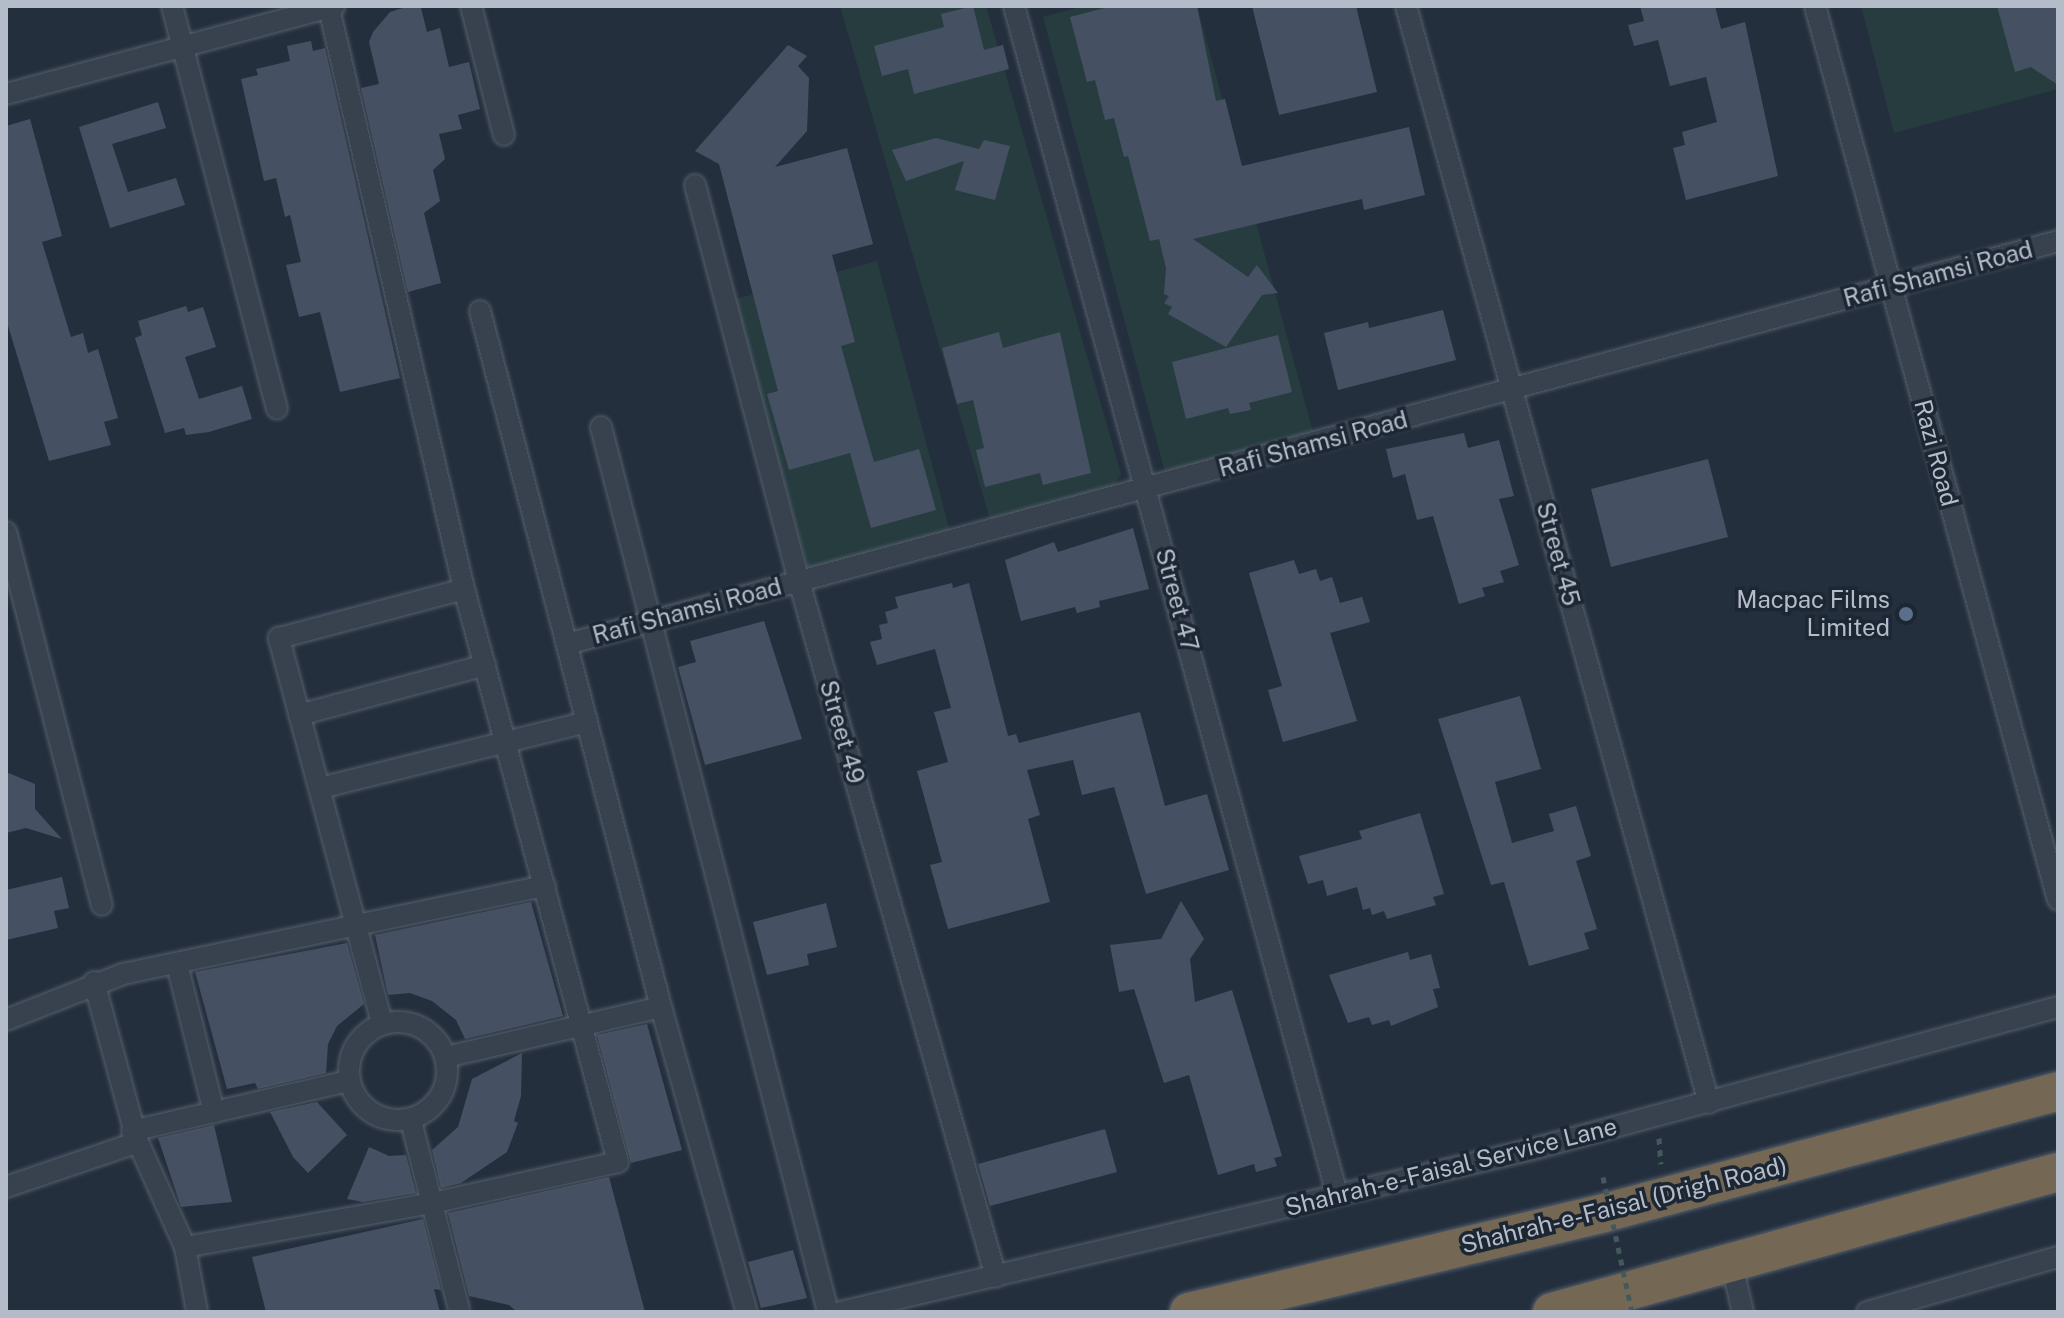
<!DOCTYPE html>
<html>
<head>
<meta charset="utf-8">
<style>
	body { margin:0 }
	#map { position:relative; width:2064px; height:1318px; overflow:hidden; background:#242f3e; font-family:"Public Sans",sans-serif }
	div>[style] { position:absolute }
	.green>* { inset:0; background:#263c3f }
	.building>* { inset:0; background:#455162 }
	.path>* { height:5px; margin-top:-2.5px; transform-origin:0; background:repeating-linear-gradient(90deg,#44595c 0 6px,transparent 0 12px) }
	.roads { filter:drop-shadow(0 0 2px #565f6c) drop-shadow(0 0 2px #565f6c) }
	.street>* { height:20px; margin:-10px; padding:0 10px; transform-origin:10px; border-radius:10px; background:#38414e }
	.street>.ring { margin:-10px; padding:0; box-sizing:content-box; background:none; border:20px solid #38414e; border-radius:50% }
	.highway>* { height:38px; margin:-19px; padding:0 19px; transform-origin:19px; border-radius:19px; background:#746855 }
	.path-bridge>* { height:5px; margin-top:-2.5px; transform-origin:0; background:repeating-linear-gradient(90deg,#44595c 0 6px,transparent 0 12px) }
	.dots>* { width:22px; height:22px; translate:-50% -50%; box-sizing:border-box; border:4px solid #1d2633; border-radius:50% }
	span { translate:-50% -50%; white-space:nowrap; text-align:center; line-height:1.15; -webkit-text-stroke:7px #1d2633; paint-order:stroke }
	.street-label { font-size:24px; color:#b4bcc9 }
	.poi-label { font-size:24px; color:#b4bcc9 }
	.right { translate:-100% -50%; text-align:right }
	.frame { position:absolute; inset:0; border:8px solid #b4bcc9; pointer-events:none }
</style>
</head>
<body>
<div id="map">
	<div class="green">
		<div style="clip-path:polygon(840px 6px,986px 6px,1121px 474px,1114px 486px,990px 519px)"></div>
		<div style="clip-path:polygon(1084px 6px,1197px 6px,1313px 432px,1165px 472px,1043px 17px)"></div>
		<div style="clip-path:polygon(1861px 6px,2058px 6px,2058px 89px,1894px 133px)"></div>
		<div style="clip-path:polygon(877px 261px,950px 531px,808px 569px,735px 299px)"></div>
	</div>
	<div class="building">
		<div style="clip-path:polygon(973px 6px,984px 50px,1003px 45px,1009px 69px,914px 94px,908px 69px,882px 76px,874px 46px,944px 27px,941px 14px)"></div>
		<div style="clip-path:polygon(1112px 6px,1197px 6px,1216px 101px,1225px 99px,1242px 166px,1409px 127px,1425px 195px,1364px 210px,1362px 199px,1193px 239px,1248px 277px,1257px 265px,1278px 293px,1262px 295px,1226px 347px,1168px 314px,1172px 307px,1164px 303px,1169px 296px,1164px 294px,1166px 268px,1159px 239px,1150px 241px,1128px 156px,1124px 157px,1114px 118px,1105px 120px,1095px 80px,1087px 82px,1070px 17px)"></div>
		<div style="clip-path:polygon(1252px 6px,1356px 6px,1377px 92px,1279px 115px)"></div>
		<div style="clip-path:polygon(1640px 6px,1715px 6px,1721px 29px,1745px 22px,1778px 176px,1686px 200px,1673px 148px,1685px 145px,1682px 132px,1717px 122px,1706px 77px,1670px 86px,1658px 40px,1634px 46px,1628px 25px,1644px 21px)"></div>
		<div style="clip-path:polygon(1997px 6px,2058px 6px,2058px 85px,2031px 67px,2015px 72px)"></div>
		<div style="clip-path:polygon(406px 7px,421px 8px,427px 32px,440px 28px,449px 67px,469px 62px,480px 109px,458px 115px,462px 129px,439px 134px,445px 159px,433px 170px,440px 201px,424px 213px,441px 283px,408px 292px,361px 88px,379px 84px,369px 42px,373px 32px,390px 12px)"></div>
		<div style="clip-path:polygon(311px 41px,313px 51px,325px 48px,400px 378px,340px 392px,320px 312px,299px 317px,286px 265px,301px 262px,290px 215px,285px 217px,276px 178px,264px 181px,241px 79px,258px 75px,256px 69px,290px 61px,287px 46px)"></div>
		<div style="clip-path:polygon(788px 45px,807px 56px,798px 66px,809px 78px,807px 131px,775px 167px,847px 148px,873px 244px,832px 255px,855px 342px,841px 346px,874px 462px,919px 449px,936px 510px,871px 528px,850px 453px,789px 470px,767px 394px,778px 391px,719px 164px,695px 151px)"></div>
		<div style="clip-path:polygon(158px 102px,166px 128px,112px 144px,128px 192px,176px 178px,185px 205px,110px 228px,79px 127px)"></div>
		<div style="clip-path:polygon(30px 119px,62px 236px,42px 242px,71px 337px,83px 333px,88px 353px,98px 349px,118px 418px,104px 422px,111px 445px,49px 461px,6px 319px,6px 126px)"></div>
		<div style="clip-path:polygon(936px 138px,979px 149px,984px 140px,1010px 146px,995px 200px,955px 190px,964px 161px,906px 181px,892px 150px)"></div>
		<div style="clip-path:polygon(186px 306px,188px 312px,203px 307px,216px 347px,185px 357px,199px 399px,242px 386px,252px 419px,209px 432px,186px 435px,184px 428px,165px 433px,135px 338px,142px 335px,138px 321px)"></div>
		<div style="clip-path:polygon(1443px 310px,1456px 360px,1338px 390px,1324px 333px,1368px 322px,1369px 328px)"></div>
		<div style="clip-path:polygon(999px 332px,1003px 348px,1060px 332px,1091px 473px,1043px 485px,1040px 473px,985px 487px,976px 450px,984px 448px,973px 400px,957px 404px,942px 348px)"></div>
		<div style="clip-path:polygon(1278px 335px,1292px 392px,1249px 403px,1251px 410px,1230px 414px,1228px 408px,1186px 419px,1172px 362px)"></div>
		<div style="clip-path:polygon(1464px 433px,1468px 448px,1499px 440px,1514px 496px,1499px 499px,1519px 565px,1500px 571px,1504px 582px,1482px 588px,1485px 596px,1459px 604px,1433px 516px,1417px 520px,1405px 474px,1393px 478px,1386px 449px)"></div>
		<div style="clip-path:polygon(1708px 459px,1728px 537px,1611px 567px,1591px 489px)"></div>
		<div style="clip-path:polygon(1133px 528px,1149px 589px,1099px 601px,1100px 607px,1077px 613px,1075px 607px,1021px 621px,1005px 560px,1054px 542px,1058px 552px)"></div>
		<div style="clip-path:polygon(1294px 560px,1299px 574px,1316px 569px,1320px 581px,1332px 577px,1340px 603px,1362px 597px,1370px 622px,1330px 633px,1357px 721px,1283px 742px,1268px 690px,1282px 686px,1249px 573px)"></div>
		<div style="clip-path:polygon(952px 583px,953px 588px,969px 583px,1008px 736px,1016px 734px,1019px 743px,1140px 712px,1165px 806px,1207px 794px,1229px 870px,1146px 894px,1114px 787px,1082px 795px,1073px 760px,1027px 770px,1040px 815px,1028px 819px,1050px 902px,948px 929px,930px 865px,942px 862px,917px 771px,948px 762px,934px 712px,951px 708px,935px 649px,877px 665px,870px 642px,882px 639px,879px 625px,888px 623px,885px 612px,898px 608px,895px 597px)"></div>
		<div style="clip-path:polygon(764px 621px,802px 739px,705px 765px,678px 667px,696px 662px,690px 641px)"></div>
		<div style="clip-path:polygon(1520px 696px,1541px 769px,1495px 782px,1512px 843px,1554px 831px,1549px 814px,1576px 806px,1591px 856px,1576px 861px,1597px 929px,1584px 933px,1589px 949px,1529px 966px,1504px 882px,1491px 885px,1438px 719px)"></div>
		<div style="clip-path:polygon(6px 772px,35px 784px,35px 809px,62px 839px,26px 828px,6px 833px)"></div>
		<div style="clip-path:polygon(1420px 813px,1444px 894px,1433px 897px,1436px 905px,1387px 919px,1384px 911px,1372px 915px,1370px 908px,1363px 910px,1357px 887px,1327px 896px,1323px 880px,1308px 884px,1299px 856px,1362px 839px,1359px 831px)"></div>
		<div style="clip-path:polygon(62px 877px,69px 908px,54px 911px,58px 928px,6px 940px,6px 890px)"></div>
		<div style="clip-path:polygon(1181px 901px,1204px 939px,1190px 959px,1195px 1002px,1232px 990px,1282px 1156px,1274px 1158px,1277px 1166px,1256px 1172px,1254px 1164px,1218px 1175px,1189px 1075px,1164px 1083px,1134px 989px,1119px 992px,1110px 945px,1161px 939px)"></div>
		<div style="clip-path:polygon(531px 902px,563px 1016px,465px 1039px,456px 1020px,432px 1001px,410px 993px,388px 995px,375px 935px)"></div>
		<div style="clip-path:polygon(826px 903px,837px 947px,807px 954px,809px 965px,767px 975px,753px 922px)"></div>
		<div style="clip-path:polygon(347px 943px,364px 1004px,337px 1026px,328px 1044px,326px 1073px,258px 1089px,255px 1083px,227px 1089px,195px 972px)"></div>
		<div style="clip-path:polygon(1408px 952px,1410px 960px,1431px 954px,1440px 988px,1433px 989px,1438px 1007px,1391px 1026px,1389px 1020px,1372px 1025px,1369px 1017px,1348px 1023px,1329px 975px)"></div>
		<div style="clip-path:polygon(647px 1024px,682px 1150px,631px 1163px,597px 1035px)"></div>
		<div style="clip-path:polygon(522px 1053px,521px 1096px,514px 1121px,518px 1123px,507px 1152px,461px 1183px,441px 1188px,432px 1150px,458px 1127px,472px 1079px)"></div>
		<div style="clip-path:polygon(317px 1102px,347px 1135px,308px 1173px,293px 1157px,270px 1112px)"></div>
		<div style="clip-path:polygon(214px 1125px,232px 1202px,181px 1207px,158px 1138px)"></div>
		<div style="clip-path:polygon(1105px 1129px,1117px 1172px,990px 1206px,978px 1164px)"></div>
		<div style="clip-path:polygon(369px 1147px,389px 1156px,406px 1155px,416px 1193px,363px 1202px,347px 1199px)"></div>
		<div style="clip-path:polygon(609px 1177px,645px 1312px,517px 1312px,509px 1305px,469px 1296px,448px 1213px)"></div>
		<div style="clip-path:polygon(423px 1219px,441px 1290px,434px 1289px,440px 1312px,266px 1312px,252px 1257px)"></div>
		<div style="clip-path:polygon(793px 1250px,807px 1298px,761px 1308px,748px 1262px)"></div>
	</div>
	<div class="path">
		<div style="left:1659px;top:1138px;width:26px;rotate:86deg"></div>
	</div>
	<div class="roads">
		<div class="street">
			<div style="left:172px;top:6px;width:416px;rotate:75.4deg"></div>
			<div style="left:471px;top:6px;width:133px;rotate:75.7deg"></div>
			<div style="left:1014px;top:6px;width:1231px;rotate:74.79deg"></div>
			<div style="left:1406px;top:6px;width:1138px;rotate:74.56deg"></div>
			<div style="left:1815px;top:6px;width:926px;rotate:74.79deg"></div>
			<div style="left:6px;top:94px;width:340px;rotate:-15deg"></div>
			<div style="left:695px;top:185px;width:409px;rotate:75.3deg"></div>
			<div style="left:799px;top:581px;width:723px;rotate:74.2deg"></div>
			<div style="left:480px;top:311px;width:719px;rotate:75.42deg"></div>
			<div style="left:661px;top:1007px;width:317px;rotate:74.3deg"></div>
			<div style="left:601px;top:427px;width:914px;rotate:75.61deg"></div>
			<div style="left:6px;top:532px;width:385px;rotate:75.6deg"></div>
			<div style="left:567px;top:644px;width:1545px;rotate:-15.12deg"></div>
			<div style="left:299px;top:715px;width:193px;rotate:-15deg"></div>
			<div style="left:320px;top:788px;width:275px;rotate:-13.9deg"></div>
			<div style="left:177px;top:964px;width:153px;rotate:76deg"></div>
			<div style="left:94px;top:982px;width:164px;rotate:74.8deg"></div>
			<div style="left:6px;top:1020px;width:126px;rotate:-21.5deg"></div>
			<div style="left:123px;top:974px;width:431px;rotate:-11.8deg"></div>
			<div class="ring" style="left:349px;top:1022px;width:78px;height:78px"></div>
			<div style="left:382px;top:1023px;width:399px;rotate:-105deg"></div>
			<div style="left:279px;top:638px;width:191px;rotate:-14.8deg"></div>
			<div style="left:446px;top:1057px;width:221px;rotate:-13.1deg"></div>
			<div style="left:411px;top:1121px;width:194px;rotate:75.7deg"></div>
			<div style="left:132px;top:1131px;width:223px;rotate:-13deg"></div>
			<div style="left:6px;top:1187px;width:139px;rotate:-18.8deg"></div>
			<div style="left:138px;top:1142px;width:115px;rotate:65.9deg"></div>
			<div style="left:185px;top:1247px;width:66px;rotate:79.5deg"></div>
			<div style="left:185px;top:1247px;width:251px;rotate:-10.1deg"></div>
			<div style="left:432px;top:1203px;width:190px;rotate:-12.4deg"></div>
			<div style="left:618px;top:1162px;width:593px;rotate:-105.04deg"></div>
			<div style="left:464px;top:589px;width:596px;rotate:-103.08deg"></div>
			<div style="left:1732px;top:1266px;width:47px;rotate:76.6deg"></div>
			<div style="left:841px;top:1312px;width:711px;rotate:-13.25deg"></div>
			<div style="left:1533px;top:1149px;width:544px;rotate:-15.14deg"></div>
			<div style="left:1867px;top:1312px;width:199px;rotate:-16.1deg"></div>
		</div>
		<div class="highway">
			<div style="left:1189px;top:1312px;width:427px;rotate:-13.4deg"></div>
			<div style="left:1604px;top:1213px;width:470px;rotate:-15deg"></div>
			<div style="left:1552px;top:1312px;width:525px;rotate:-15.47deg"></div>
		</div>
	</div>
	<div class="path-bridge">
		<div style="left:1603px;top:1177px;width:138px;rotate:77.9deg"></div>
	</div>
	<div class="dots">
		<div style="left:1906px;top:614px;background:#5c6f8a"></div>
	</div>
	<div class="street-label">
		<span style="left:1938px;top:274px;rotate:-15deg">Rafi Shamsi Road</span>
		<span style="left:1313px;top:444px;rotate:-15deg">Rafi Shamsi Road</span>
		<span style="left:1936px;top:453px;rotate:75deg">Razi Road</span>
		<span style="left:1558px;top:554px;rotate:75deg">Street 45</span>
		<span style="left:1177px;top:600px;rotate:75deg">Street 47</span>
		<span style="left:687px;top:611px;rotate:-15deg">Rafi Shamsi Road</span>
		<span style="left:842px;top:732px;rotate:74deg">Street 49</span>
		<span style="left:1451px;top:1167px;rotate:-14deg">Shahrah-e-Faisal Service Lane</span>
		<span style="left:1624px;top:1205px;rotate:-14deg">Shahrah-e-Faisal (Drigh Road)</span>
	</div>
	<div class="poi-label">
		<span class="right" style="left:1890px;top:614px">Macpac Films<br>Limited</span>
	</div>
	<div class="frame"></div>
</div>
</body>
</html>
